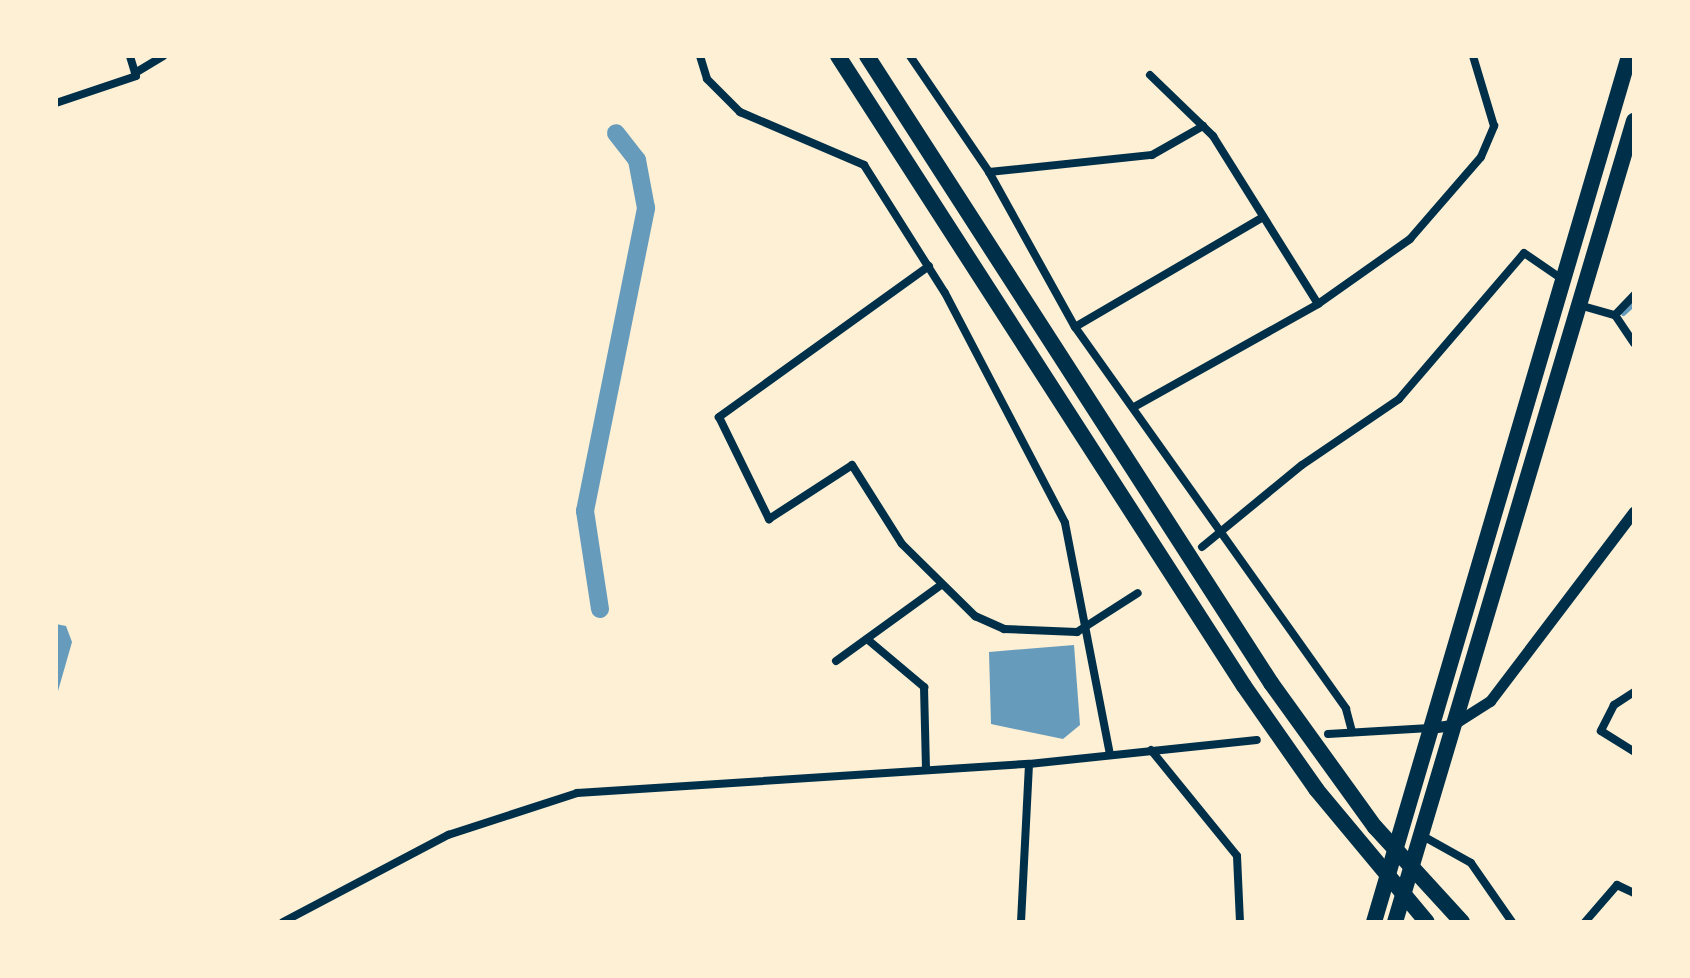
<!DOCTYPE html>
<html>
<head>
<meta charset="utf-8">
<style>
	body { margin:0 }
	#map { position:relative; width:1690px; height:978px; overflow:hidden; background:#fdf0d5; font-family:"Public Sans",sans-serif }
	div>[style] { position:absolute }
	.water>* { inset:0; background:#669bbc }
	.stream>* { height:5px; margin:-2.5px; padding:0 2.5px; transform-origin:2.5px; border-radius:2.5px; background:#669bbc }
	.canal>* { height:18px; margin:-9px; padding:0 9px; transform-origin:9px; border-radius:9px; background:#669bbc }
	.minor>* { height:8px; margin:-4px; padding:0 4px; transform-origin:4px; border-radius:4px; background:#003049 }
	.tertiary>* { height:11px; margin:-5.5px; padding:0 5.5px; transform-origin:5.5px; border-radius:5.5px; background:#003049 }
	.trunk>* { height:16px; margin:-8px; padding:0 8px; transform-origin:8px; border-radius:8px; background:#003049 }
	.motorway>* { height:16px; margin:-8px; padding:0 8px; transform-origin:8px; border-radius:8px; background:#003049 }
	span { translate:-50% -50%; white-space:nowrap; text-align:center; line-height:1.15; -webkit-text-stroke:8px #fdf0d5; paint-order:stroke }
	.frame { position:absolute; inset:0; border:58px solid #fdf0d5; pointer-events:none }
</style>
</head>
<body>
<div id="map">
	<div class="water">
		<div style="clip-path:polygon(56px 624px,66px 626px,72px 642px,56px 698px)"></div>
		<div style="clip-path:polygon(1074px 645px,1080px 725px,1063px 739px,991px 724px,989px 652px)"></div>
	</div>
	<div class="stream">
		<div style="left:1623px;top:313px;width:15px;rotate:-42deg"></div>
	</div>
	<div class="canal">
		<div style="left:600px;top:609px;width:99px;rotate:-98.7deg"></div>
		<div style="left:585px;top:511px;width:309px;rotate:-78.6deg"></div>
		<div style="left:646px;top:208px;width:49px;rotate:-100.6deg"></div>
		<div style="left:637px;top:160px;width:34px;rotate:-128deg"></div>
	</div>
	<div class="minor">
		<div style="left:700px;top:56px;width:24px;rotate:73deg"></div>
		<div style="left:707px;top:79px;width:47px;rotate:45deg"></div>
		<div style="left:740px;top:112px;width:135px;rotate:23.1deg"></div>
		<div style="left:864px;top:165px;width:151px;rotate:57.7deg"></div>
		<div style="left:945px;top:293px;width:259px;rotate:62.4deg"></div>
		<div style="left:1065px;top:523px;width:235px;rotate:79deg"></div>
		<div style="left:910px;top:56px;width:140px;rotate:55.7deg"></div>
		<div style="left:989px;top:172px;width:177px;rotate:61deg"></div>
		<div style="left:1075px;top:327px;width:468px;rotate:54.6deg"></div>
		<div style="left:1346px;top:709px;width:24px;rotate:75deg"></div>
		<div style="left:135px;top:73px;width:33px;rotate:-31deg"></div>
		<div style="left:1150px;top:75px;width:88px;rotate:44.1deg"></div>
		<div style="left:1213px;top:136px;width:198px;rotate:58deg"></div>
		<div style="left:56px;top:103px;width:84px;rotate:-18.6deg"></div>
		<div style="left:136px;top:76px;width:21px;rotate:-107deg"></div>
		<div style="left:989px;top:172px;width:164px;rotate:-6deg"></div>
		<div style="left:1152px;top:155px;width:59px;rotate:-29.6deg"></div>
		<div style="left:929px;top:266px;width:259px;rotate:144.3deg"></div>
		<div style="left:719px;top:417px;width:114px;rotate:63.9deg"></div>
		<div style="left:769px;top:519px;width:99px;rotate:-33deg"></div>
		<div style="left:852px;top:465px;width:93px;rotate:57.7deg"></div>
		<div style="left:902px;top:544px;width:103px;rotate:44.6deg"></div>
		<div style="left:975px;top:616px;width:32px;rotate:24deg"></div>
		<div style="left:1004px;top:629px;width:73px;rotate:2.4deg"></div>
		<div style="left:1077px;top:632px;width:72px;rotate:-32.6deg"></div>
		<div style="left:1579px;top:305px;width:37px;rotate:16deg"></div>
		<div style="left:1615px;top:315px;width:34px;rotate:56deg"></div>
		<div style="left:1615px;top:315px;width:28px;rotate:-46deg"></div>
		<div style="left:1075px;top:327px;width:218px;rotate:-30.3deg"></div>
		<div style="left:1134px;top:407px;width:211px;rotate:-29.2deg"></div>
		<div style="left:1318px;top:304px;width:113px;rotate:-35.2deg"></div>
		<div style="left:1410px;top:239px;width:108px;rotate:-49.1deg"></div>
		<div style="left:1481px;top:157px;width:34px;rotate:-67deg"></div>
		<div style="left:1494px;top:126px;width:73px;rotate:-106.7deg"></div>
		<div style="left:1202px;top:547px;width:129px;rotate:-39.4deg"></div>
		<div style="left:1302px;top:465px;width:117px;rotate:-34.2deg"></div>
		<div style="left:1399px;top:399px;width:192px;rotate:-49.4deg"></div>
		<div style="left:1524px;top:253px;width:46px;rotate:34.4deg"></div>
		<div style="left:867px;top:639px;width:75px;rotate:40.1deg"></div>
		<div style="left:924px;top:687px;width:83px;rotate:88.6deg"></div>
		<div style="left:836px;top:661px;width:130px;rotate:-35.9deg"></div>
		<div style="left:1634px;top:692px;width:24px;rotate:147deg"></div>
		<div style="left:1614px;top:705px;width:29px;rotate:117deg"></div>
		<div style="left:1601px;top:731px;width:39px;rotate:32deg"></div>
		<div style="left:1328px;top:734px;width:102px;rotate:-3.4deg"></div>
		<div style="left:1151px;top:750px;width:136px;rotate:50.9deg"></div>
		<div style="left:1237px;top:856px;width:66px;rotate:87.4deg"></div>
		<div style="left:1421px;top:835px;width:57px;rotate:29.2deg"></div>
		<div style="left:1471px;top:863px;width:72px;rotate:55.2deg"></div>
		<div style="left:283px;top:922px;width:187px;rotate:-27.8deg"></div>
		<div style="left:448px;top:835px;width:136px;rotate:-18deg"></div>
		<div style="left:577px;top:793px;width:453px;rotate:-3.7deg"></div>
		<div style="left:1029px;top:764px;width:229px;rotate:-6deg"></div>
		<div style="left:1021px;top:922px;width:158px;rotate:-87.1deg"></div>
		<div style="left:1585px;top:922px;width:49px;rotate:-49.1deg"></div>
		<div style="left:1617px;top:885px;width:19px;rotate:25deg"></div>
	</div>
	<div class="tertiary">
		<div style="left:1430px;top:728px;width:22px;rotate:-8deg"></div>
		<div style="left:1452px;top:725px;width:45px;rotate:-32.3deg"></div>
		<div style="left:1490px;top:701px;width:238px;rotate:-52.8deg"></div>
	</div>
	<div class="trunk">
		<div style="left:1374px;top:922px;width:903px;rotate:-73.59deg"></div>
		<div style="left:1395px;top:922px;width:836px;rotate:-73.39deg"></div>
	</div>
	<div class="motorway">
		<div style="left:838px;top:56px;width:749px;rotate:57.2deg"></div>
		<div style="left:1244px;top:686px;width:126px;rotate:55deg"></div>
		<div style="left:1316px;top:789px;width:173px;rotate:50.2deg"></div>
		<div style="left:867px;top:56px;width:746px;rotate:57.2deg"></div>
		<div style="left:1271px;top:683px;width:178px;rotate:54.2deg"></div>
		<div style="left:1375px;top:827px;width:129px;rotate:47.5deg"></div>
	</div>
	<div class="frame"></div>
</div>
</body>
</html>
